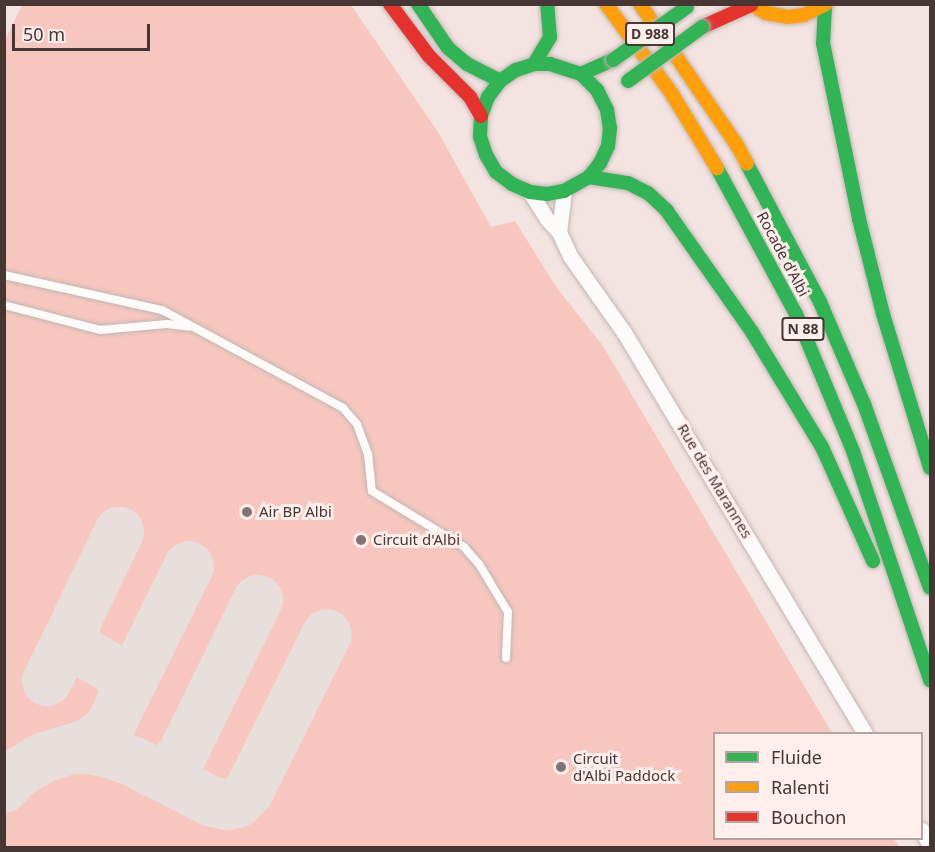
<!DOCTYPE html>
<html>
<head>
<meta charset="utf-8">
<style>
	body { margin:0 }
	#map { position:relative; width:935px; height:852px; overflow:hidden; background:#f3e4e1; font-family:"Noto Sans",sans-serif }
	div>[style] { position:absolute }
	.green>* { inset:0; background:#f7c7bf }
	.taxiway>* { height:50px; margin:-25px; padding:0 25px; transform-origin:25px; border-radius:25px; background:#e8dedc }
	.roads { filter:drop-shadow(0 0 2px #c3b6b3) drop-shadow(0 0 2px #c3b6b3) }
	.lane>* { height:8px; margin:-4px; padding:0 4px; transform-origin:4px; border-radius:4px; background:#fdfbfa }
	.street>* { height:15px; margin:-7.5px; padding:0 7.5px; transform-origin:7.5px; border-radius:7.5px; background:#fdfbfa }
	.fast>* { height:14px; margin:-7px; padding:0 7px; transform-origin:7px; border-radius:7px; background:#30b455 }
	.slow>* { height:14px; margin:-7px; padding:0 7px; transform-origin:7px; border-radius:7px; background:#ff9f0a }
	.jam>* { height:14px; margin:-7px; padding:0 7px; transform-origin:7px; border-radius:7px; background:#e5322d }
	.bridges { filter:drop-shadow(0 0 2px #c3b6b3) drop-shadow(0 0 2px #c3b6b3) }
	.fast-bridge>* { height:14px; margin:-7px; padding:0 7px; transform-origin:7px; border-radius:7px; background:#30b455 }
	.dots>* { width:16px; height:16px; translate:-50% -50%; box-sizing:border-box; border:3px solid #feefec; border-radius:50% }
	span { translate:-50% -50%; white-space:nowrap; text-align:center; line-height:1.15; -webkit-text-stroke:6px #feefec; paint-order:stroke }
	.shield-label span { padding:2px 4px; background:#feefec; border:2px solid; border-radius:4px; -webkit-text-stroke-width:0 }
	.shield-label { font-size:14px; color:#463735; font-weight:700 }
	.street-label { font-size:15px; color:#463735 }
	.poi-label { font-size:15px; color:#463735 }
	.left { translate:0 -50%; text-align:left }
	.frame { position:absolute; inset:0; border:6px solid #463735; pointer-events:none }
	.legend { position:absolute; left:713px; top:732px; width:210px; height:108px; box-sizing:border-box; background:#feefec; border:2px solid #b4a5a3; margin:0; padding:8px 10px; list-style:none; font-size:18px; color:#463735 }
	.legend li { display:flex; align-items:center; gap:12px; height:30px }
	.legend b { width:30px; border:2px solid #b4a5a3 }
	.scale { position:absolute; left:12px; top:24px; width:138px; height:27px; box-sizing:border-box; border:3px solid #463735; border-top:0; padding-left:8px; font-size:18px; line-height:21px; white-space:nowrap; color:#463735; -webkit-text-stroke:4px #feefec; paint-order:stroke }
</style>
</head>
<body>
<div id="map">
	<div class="green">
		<div style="clip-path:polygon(22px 5px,351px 5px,438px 132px,491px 227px,515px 221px,557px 288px,603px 346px,832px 733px,714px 734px,714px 838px,894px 839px,899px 847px,5px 847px,5px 40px)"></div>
	</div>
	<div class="taxiway">
		<div style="left:47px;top:681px;width:64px;rotate:-63.8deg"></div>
		<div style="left:124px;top:698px;width:147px;rotate:-63.8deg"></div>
		<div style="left:72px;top:749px;width:17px;rotate:-17deg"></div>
		<div style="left:88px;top:744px;width:19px;rotate:-36deg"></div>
		<div style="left:103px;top:733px;width:13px;rotate:-48deg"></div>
		<div style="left:112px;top:723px;width:32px;rotate:-66deg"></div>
		<div style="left:125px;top:694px;width:20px;rotate:-105deg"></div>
		<div style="left:120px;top:675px;width:7px;rotate:-135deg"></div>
		<div style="left:115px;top:670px;width:37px;rotate:-151deg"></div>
		<div style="left:83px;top:652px;width:9px;rotate:-131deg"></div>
		<div style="left:77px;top:645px;width:14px;rotate:-102deg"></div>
		<div style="left:74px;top:631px;width:12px;rotate:-76deg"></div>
		<div style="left:77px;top:619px;width:97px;rotate:-64.2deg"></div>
		<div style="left:150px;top:771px;width:15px;rotate:-4deg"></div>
		<div style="left:165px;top:770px;width:21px;rotate:-39deg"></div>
		<div style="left:181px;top:757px;width:175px;rotate:-63.9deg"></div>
		<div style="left:4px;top:788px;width:17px;rotate:-50deg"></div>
		<div style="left:15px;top:775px;width:32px;rotate:-32deg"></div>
		<div style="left:42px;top:758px;width:31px;rotate:-17deg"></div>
		<div style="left:72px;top:749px;width:14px"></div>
		<div style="left:86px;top:749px;width:21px;rotate:8deg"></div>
		<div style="left:107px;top:752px;width:29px;rotate:20deg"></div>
		<div style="left:134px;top:762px;width:88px;rotate:27.1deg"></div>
		<div style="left:212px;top:802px;width:16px;rotate:11deg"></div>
		<div style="left:228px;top:805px;width:9px;rotate:-13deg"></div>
		<div style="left:237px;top:803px;width:17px;rotate:-45deg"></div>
		<div style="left:249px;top:791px;width:175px;rotate:-63.6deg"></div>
	</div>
	<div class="roads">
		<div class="lane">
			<div style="left:4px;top:275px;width:162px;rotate:12.5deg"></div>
			<div style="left:162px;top:310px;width:206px;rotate:28.4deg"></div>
			<div style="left:343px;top:408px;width:21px;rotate:49deg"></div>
			<div style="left:357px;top:424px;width:32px;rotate:70deg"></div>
			<div style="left:368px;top:454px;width:37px;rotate:84deg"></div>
			<div style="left:372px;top:491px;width:108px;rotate:31.3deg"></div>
			<div style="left:464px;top:547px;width:23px;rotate:49deg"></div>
			<div style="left:479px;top:564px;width:56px;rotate:58.9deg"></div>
			<div style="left:508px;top:612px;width:46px;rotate:92.5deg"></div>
			<div style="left:4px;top:305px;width:99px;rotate:14.6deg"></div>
			<div style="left:100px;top:330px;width:67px;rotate:-5.1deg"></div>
			<div style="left:167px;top:324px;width:23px;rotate:7deg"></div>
		</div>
		<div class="street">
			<div style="left:530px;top:192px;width:32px;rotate:58deg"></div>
			<div style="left:547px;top:219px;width:18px;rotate:47deg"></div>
			<div style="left:559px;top:232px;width:26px;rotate:65deg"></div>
			<div style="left:570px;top:256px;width:95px;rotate:54.8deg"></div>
			<div style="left:625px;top:334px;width:466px;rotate:59deg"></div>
			<div style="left:559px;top:232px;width:41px;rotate:-83deg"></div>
			<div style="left:922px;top:830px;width:18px;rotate:63deg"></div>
		</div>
		<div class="fast">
			<div style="left:418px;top:4px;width:53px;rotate:55.7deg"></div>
			<div style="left:448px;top:48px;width:25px;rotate:40deg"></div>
			<div style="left:467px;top:64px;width:37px;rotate:27deg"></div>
			<div style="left:825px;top:6px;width:37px;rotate:93deg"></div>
			<div style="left:823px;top:43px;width:180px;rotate:78.4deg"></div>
			<div style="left:859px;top:219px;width:98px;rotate:75.8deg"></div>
			<div style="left:883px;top:314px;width:161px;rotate:73deg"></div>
			<div style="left:534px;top:64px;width:31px;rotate:-59deg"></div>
			<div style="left:550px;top:37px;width:33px;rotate:-95deg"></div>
			<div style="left:581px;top:74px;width:23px;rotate:45deg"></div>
			<div style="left:597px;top:90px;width:22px;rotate:63deg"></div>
			<div style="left:607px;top:110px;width:18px;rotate:81deg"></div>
			<div style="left:610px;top:128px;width:18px;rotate:96deg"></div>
			<div style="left:608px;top:146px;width:19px;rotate:115deg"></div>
			<div style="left:600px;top:163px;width:18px;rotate:128deg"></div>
			<div style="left:589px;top:177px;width:29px;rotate:151deg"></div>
			<div style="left:564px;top:191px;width:17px;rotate:170deg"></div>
			<div style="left:547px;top:194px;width:17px;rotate:-173deg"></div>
			<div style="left:530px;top:192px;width:20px;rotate:-156deg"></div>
			<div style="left:512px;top:184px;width:20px;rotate:-143deg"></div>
			<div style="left:496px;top:172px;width:20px;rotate:-120deg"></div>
			<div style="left:486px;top:155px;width:20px;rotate:-108deg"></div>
			<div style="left:480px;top:136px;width:20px;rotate:-87deg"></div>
			<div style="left:481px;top:116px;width:20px;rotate:-70deg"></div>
			<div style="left:488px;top:97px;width:20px;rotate:-53deg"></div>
			<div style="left:500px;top:81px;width:19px;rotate:-35deg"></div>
			<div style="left:516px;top:70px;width:19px;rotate:-18deg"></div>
			<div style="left:534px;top:64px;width:16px"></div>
			<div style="left:550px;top:64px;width:33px;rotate:18deg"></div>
			<div style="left:581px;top:74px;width:35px;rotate:-24deg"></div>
			<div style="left:747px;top:164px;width:156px;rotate:62.1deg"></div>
			<div style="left:820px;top:302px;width:111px;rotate:66.7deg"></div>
			<div style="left:864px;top:404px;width:195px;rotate:70.3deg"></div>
			<div style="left:717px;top:168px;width:166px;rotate:61.6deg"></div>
			<div style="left:796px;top:314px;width:148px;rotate:67.4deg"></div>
			<div style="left:853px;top:451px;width:242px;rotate:71.4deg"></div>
			<div style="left:589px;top:177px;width:39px;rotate:9deg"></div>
			<div style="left:628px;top:183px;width:22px;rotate:27deg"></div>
			<div style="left:648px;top:193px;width:26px;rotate:43deg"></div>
			<div style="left:667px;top:211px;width:148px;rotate:54.9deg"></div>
			<div style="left:752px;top:332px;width:135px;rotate:58.7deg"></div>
			<div style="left:822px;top:447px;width:125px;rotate:65.9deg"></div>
		</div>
		<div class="slow">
			<div style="left:606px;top:4px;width:112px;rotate:53.7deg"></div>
			<div style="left:672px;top:94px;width:87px;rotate:58.7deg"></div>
			<div style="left:640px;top:4px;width:171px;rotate:55.5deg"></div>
			<div style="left:737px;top:145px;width:21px;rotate:62deg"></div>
			<div style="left:751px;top:4px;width:17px;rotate:31deg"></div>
			<div style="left:766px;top:13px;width:22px;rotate:10deg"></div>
			<div style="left:788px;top:17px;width:16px;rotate:-7deg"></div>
			<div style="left:804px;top:15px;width:25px;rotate:-27deg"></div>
		</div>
		<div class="jam">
			<div style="left:390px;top:4px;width:65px;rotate:53.1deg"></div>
			<div style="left:429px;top:56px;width:58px;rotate:45deg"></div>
			<div style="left:470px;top:97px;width:22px;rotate:60deg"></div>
			<div style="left:702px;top:27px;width:54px;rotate:-24.2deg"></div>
		</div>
	</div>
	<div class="bridges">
		<div class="fast-bridge">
			<div style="left:613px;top:60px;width:91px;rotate:-35.6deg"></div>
			<div style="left:628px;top:81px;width:92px;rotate:-36.1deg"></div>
		</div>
	</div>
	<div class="dots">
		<div style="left:247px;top:512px;background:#837471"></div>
		<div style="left:361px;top:540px;background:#837471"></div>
		<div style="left:561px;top:767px;background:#837471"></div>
	</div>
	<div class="shield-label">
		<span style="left:650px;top:34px">D 988</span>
		<span style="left:803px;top:329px">N 88</span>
	</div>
	<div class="street-label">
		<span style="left:783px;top:254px;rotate:62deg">Rocade d'Albi</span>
		<span style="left:715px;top:481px;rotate:59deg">Rue des Marannes</span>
	</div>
	<div class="poi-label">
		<span class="left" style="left:259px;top:512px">Air BP Albi</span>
		<span class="left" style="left:373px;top:540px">Circuit d'Albi</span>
		<span class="left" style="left:573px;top:767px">Circuit<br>d'Albi Paddock</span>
	</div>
	<div class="frame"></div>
	<ul class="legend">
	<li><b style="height:8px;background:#30b455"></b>Fluide</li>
	<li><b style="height:8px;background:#ff9f0a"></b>Ralenti</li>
	<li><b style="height:8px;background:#e5322d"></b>Bouchon</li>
	</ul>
	<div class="scale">50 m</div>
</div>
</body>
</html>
